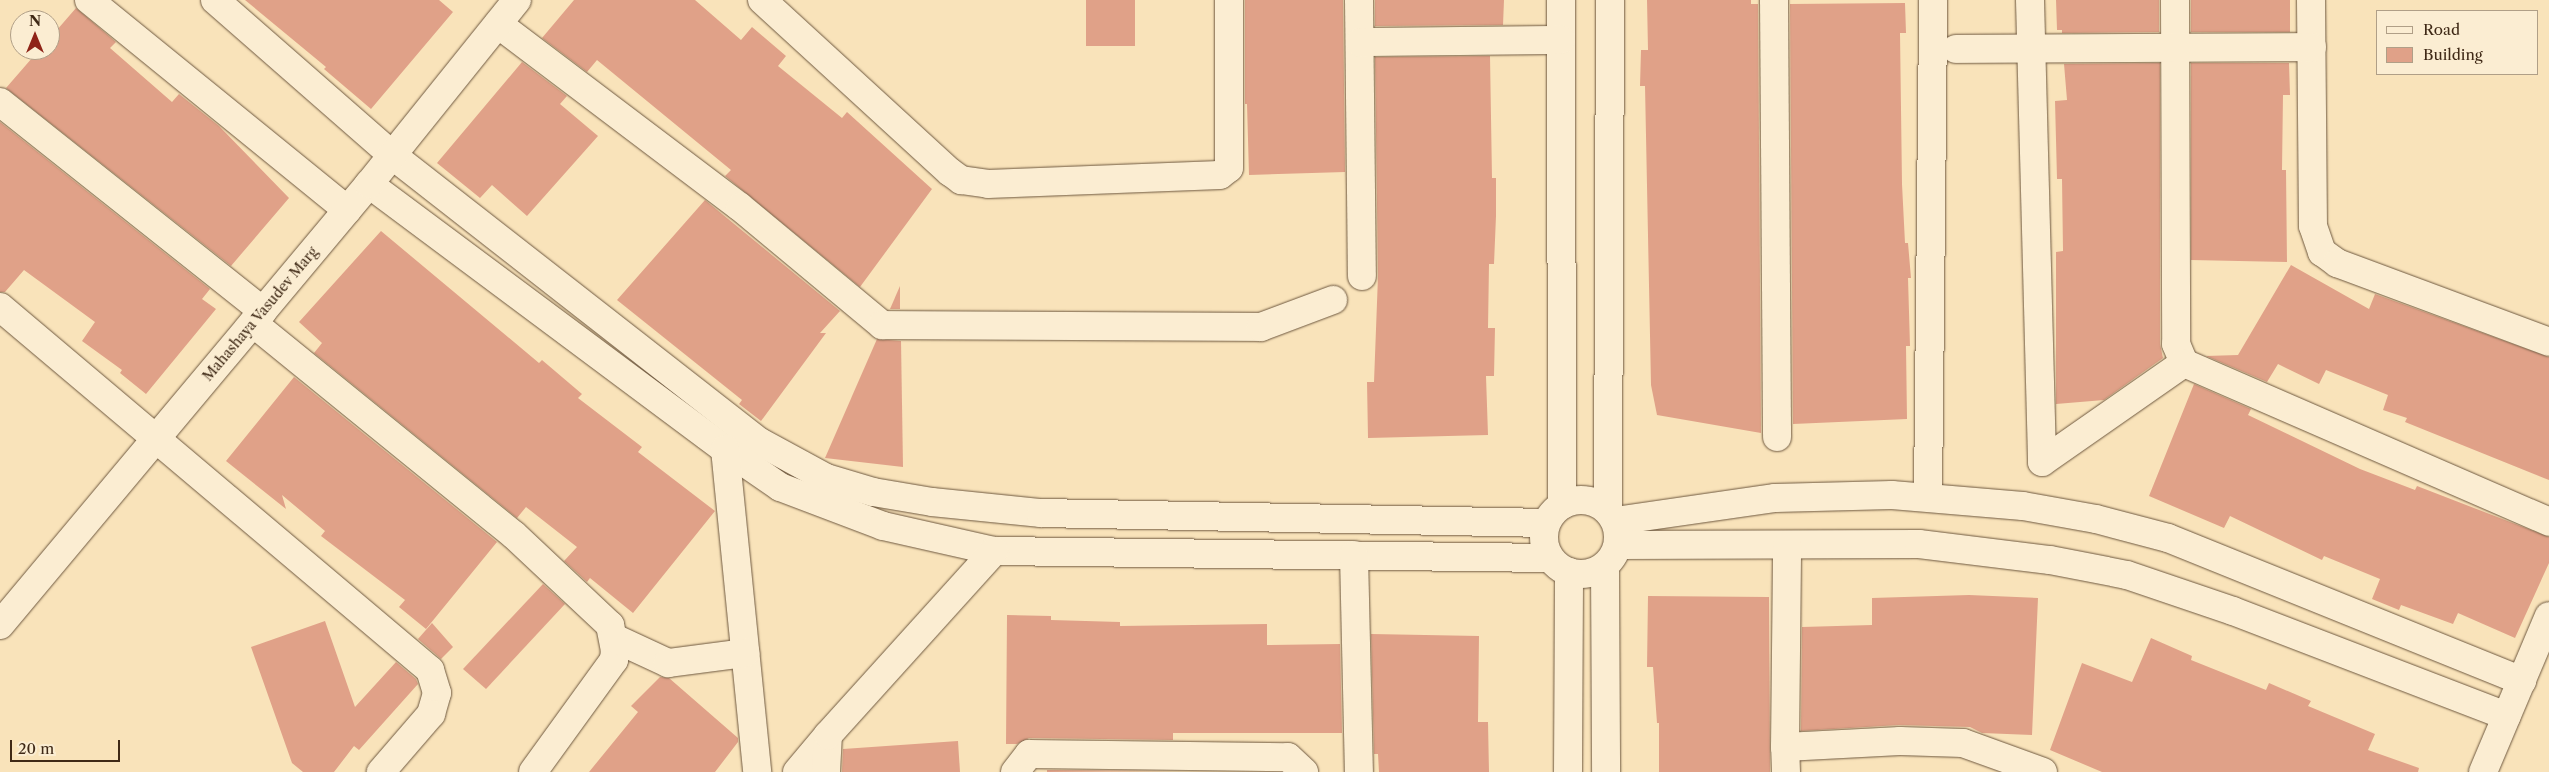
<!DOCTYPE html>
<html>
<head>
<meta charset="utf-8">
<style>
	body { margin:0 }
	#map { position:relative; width:2549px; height:772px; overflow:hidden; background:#f9e3ba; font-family:"Libre Caslon Text",serif }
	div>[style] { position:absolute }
	.building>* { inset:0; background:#e0a188 }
	.roads { filter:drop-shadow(0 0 1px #6e583f) drop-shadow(0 0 1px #6e583f) }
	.minor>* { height:28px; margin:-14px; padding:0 14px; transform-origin:14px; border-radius:14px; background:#fbedd2 }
	.minor>.ring { margin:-14px; padding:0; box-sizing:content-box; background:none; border:28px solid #fbedd2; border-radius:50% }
	span { translate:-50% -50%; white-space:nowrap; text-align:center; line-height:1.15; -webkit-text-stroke:4px #fbedd2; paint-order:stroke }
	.street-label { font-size:14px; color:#3f2916 }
	.legend { position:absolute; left:2376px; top:10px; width:162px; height:65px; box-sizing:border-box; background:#fbedd2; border:1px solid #b09f87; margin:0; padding:6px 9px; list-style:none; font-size:15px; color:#3f2916 }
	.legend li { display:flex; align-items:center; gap:10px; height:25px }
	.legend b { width:25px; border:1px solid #b09f87 }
	.north { position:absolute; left:10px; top:10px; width:50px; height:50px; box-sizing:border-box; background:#fbedd2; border:1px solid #b09f87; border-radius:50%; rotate:0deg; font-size:14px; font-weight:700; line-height:20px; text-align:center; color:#3f2916 }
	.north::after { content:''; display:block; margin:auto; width:18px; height:22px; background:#8f2418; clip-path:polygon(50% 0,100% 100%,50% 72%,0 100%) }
	.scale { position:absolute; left:10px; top:740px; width:110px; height:22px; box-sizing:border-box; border:2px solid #3f2916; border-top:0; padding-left:6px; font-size:15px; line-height:18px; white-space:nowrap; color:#3f2916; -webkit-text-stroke:4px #fbedd2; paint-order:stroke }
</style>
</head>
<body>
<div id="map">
	<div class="building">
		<div style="clip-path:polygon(245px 0,439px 0,453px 12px,371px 109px,324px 69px,326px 67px)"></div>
		<div style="clip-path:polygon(574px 0,695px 0,741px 40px,752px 27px,786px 56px,778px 66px,842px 118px,847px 112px,932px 189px,860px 287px,725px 176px,731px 170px,597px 60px,587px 72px,542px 38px)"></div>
		<div style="clip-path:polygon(1086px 0,1135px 0,1135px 46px,1086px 46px)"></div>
		<div style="clip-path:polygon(1245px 0,1343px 0,1345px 172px,1249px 175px,1247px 104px,1245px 104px)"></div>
		<div style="clip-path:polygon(1375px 0,1504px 0,1503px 25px,1375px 26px)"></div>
		<div style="clip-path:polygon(1647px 0,1751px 0,1751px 4px,1758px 4px,1761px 433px,1657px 415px,1651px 385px,1645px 86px,1640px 86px,1641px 50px,1648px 50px)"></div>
		<div style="clip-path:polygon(2056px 0,2159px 0,2159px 32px,2062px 33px,2062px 30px,2057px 30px)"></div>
		<div style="clip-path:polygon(2191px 0,2290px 0,2290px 32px,2191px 32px)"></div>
		<div style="clip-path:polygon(1905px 3px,1906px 33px,1900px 33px,1902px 184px,1905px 243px,1908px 243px,1911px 278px,1908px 278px,1910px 346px,1906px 346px,1907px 419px,1793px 424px,1790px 4px)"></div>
		<div style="clip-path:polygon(76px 8px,116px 42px,110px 48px,172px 102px,179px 94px,219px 126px,289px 198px,231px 266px,6px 88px,39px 50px,50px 50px,50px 38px)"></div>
		<div style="clip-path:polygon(1490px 56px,1492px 178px,1496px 178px,1496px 216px,1494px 264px,1489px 264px,1488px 328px,1495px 328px,1494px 376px,1486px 376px,1488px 435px,1368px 438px,1367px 382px,1374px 382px,1378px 276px,1375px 57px)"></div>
		<div style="clip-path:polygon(522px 62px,567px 96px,560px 104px,598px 136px,527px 216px,492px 185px,480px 198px,437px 163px)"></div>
		<div style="clip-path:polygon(2160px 63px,2160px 344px,2163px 358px,2104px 400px,2056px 404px,2056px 252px,2063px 251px,2062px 179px,2057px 179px,2055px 101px,2067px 100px,2064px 64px)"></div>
		<div style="clip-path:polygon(2191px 63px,2289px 63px,2290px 95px,2283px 95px,2282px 170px,2286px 170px,2287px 262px,2191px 260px)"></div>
		<div style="clip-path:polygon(0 122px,210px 289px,202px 299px,216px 309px,146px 394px,120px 373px,122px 370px,82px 341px,95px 322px,24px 270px,5px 292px,0 292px)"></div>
		<div style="clip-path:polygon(705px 200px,840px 311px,820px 333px,826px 333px,761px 421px,739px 404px,742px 400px,617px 300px)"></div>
		<div style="clip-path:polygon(381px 231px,539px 363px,542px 360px,582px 394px,578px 398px,642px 447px,638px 452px,715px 511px,633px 613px,590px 578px,587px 582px,564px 561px,577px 547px,526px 507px,517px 518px,314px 353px,322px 343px,299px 322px)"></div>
		<div style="clip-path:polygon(2291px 265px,2369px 309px,2375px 294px,2549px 357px,2549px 480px,2405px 422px,2407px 418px,2383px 410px,2388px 395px,2326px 370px,2319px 384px,2278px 364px,2267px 382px,2206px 356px,2238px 355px)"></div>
		<div style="clip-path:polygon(900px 286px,900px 309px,890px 309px)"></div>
		<div style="clip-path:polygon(877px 339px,901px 341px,903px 467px,825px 458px)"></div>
		<div style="clip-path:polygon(294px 377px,497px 542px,426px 629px,399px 607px,405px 600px,321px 536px,325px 531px,282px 495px,286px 509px,226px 461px)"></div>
		<div style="clip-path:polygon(2194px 384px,2251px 409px,2248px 415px,2360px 469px,2415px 490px,2417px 486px,2549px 537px,2549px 563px,2515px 638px,2458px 613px,2453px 624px,2401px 605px,2399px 610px,2372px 599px,2380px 579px,2324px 556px,2322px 560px,2230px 516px,2224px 528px,2149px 496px)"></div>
		<div style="clip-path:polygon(543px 584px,565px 604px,486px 689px,463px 669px)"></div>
		<div style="clip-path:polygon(1969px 595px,2038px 598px,2032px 735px,1982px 733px,1970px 727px,1899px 725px,1801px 731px,1802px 627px,1872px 625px,1872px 598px)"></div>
		<div style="clip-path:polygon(1648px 596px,1769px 597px,1770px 772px,1659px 772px,1659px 723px,1657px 723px,1653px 667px,1647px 667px)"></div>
		<div style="clip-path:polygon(1007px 615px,1051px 616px,1051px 620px,1120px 622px,1120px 626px,1267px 624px,1267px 645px,1340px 644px,1342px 733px,1173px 733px,1173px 740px,1029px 738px,1017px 744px,1006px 744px)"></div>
		<div style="clip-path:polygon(325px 621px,355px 707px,396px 662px,416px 679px,418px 684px,359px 750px,354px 746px,334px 772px,303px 772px,292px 763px,251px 647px)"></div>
		<div style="clip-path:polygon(432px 623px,453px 647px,441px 659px,418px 639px)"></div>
		<div style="clip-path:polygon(1371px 634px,1479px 636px,1478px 722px,1488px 722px,1489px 772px,1379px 772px,1378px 754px,1374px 754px)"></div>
		<div style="clip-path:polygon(2151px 638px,2192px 656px,2191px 660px,2266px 690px,2269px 683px,2311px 701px,2308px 706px,2375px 734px,2368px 750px,2419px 768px,2418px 772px,2102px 772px,2050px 750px,2082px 663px,2132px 682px)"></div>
		<div style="clip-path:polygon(660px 677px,669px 678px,738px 738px,738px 742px,715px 772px,589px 772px,638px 712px,631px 706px)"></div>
		<div style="clip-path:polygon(958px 741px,960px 772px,842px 772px,843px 749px)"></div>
		<div style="clip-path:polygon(1047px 770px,1172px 771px,1047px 772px)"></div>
	</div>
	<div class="roads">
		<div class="minor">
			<div style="left:89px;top:0;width:333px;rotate:39.1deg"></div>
			<div style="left:215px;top:0;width:235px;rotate:41.2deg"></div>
			<div style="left:392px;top:155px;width:467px;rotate:38deg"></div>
			<div style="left:760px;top:442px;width:75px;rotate:28.6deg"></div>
			<div style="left:826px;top:478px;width:49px;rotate:16.6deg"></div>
			<div style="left:873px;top:492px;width:60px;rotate:9.6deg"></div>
			<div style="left:932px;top:502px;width:110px;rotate:5.8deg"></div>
			<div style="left:1041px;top:513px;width:505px;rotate:1.13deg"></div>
			<div style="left:762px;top:0;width:255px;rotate:42.5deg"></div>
			<div style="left:950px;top:172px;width:14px;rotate:36deg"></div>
			<div style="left:961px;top:180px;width:27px;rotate:8deg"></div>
			<div style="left:988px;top:184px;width:232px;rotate:-2.2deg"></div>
			<div style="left:1220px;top:175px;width:11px;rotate:-38deg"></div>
			<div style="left:1229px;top:168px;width:168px;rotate:-90deg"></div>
			<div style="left:1359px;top:0;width:276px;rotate:89.4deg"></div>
			<div style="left:1561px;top:0;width:505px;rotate:89.89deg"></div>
			<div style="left:1774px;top:0;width:437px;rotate:89.6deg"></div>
			<div style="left:2030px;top:0;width:462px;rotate:88.5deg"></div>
			<div style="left:2175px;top:0;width:344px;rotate:89.8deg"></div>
			<div style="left:2176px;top:344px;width:21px;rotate:67deg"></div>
			<div style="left:2184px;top:363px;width:398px;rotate:23.5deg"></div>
			<div style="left:2311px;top:0;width:226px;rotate:89.5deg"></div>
			<div style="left:2313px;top:226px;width:28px;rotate:71deg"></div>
			<div style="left:2322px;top:252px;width:19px;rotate:36deg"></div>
			<div style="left:2337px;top:263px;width:226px;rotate:20.4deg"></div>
			<div style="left:498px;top:24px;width:303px;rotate:37.1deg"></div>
			<div style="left:740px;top:207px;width:185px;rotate:39.7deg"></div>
			<div style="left:882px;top:325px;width:379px;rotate:0.3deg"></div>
			<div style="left:1261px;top:327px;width:77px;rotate:-20.6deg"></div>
			<div style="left:1360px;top:42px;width:201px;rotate:-0.6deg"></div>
			<div style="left:1956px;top:49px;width:356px;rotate:-0.3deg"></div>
			<div style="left:0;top:102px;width:336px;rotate:38.5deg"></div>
			<div style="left:369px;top:184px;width:444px;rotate:36.7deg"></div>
			<div style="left:725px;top:449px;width:67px;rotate:34.6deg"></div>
			<div style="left:780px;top:487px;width:110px;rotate:20.7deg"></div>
			<div style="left:883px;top:526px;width:114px;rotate:12.7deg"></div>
			<div style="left:994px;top:551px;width:556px;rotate:0.72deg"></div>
			<div style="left:0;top:307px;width:563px;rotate:40.17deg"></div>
			<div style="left:430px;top:670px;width:24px;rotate:73deg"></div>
			<div style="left:437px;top:693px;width:22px;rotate:106deg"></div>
			<div style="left:431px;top:714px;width:77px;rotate:130.8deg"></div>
			<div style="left:253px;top:323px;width:336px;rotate:39.1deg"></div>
			<div style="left:514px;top:535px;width:132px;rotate:43.2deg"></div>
			<div style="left:610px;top:625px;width:25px;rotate:79deg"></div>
			<div style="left:615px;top:650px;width:10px;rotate:96deg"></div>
			<div style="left:614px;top:660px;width:138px;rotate:125.9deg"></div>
			<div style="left:725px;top:449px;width:325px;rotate:84.3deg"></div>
			<div style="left:2042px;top:462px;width:173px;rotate:-34.9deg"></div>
			<div style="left:1928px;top:496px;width:496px;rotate:-89.4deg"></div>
			<div class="ring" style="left:1544px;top:500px;width:46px;height:46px"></div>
			<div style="left:1608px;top:510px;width:510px;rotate:-89.78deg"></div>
			<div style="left:1615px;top:521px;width:162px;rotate:-8.2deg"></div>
			<div style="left:1775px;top:498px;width:117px;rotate:-1.5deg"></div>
			<div style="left:1892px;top:495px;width:131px;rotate:4.8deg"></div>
			<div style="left:2023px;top:506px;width:74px;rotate:10.1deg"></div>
			<div style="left:2096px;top:519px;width:74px;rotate:14.8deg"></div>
			<div style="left:2168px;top:538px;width:382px;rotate:22deg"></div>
			<div style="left:1618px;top:545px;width:301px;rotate:-0.2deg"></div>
			<div style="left:1919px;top:544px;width:132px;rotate:7deg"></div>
			<div style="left:2050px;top:560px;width:78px;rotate:11deg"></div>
			<div style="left:2127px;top:575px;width:112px;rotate:18.8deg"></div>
			<div style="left:2233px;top:611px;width:293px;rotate:21deg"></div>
			<div style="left:1354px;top:555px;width:217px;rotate:88.7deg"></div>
			<div style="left:1605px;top:566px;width:206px;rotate:89.7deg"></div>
			<div style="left:0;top:625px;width:575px;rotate:-50.08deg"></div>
			<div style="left:369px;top:184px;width:236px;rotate:-51.2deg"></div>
			<div style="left:614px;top:638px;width:60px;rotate:24.8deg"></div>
			<div style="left:668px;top:663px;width:78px;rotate:-7.4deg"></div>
			<div style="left:1785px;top:747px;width:201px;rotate:-89.4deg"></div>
			<div style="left:797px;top:772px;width:48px;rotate:-50deg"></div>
			<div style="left:826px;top:772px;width:37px;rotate:-87deg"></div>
			<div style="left:828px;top:735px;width:248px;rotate:-47.9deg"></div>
			<div style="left:1015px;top:772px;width:23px;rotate:-52deg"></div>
			<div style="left:1029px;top:754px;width:259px;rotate:0.7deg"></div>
			<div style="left:1288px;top:757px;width:22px;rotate:43deg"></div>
			<div style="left:1568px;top:772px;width:200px;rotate:-89.7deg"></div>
			<div style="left:1786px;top:772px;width:25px;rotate:-92deg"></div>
			<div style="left:1785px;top:747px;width:115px;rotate:-3deg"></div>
			<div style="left:1900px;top:741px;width:63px;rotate:1.8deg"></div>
			<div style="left:1963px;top:743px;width:85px;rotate:19.9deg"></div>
			<div style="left:2483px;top:772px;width:169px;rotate:-67.1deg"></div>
		</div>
	</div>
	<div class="street-label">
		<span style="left:260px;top:314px;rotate:-50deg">Mahashaya Vasudev Marg</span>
	</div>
	<ul class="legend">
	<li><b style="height:6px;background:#fbedd2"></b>Road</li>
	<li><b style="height:14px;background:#e0a188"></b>Building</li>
	</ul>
	<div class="north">N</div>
	<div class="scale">20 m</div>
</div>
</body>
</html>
